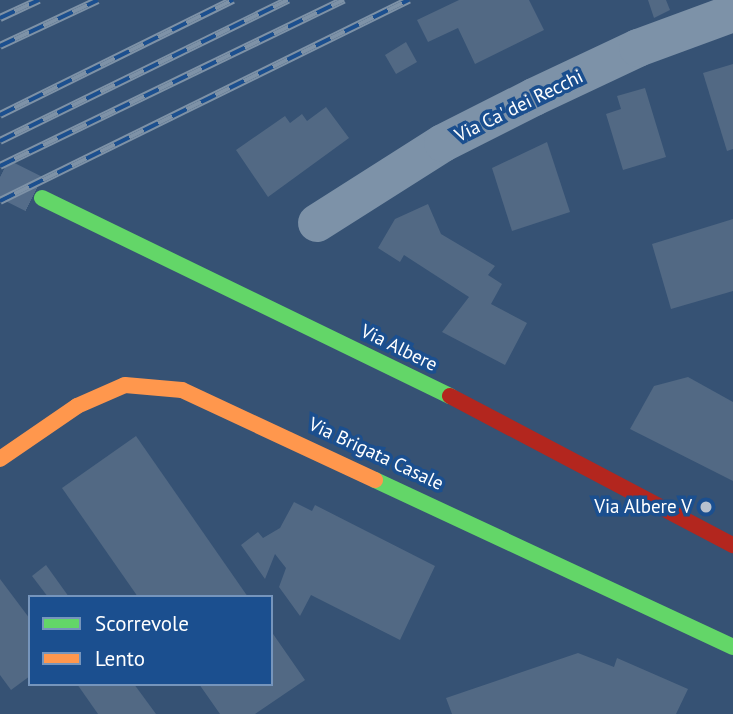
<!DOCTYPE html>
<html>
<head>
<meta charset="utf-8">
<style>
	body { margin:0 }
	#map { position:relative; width:733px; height:714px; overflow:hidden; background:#365274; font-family:"PT Sans",sans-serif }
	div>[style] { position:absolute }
	.building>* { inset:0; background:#526984 }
	.secondary-tunnel>* { height:38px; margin-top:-19px; transform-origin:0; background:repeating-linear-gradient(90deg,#546c89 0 38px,transparent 0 57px) }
	.street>* { height:38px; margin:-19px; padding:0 19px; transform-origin:19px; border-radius:19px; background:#7d92a8 }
	.fast>* { height:16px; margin:-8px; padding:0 8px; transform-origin:8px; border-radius:8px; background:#63d668 }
	.slow>* { height:16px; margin:-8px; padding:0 8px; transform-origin:8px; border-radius:8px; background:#ff974d }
	.jam>* { height:16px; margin:-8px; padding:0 8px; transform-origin:8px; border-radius:8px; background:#b3261e }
	.rail>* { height:8px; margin-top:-4px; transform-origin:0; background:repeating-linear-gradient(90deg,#1b4f8f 0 16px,#7e92a7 0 32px); box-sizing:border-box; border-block:2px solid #7e92a7 }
	.dots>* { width:19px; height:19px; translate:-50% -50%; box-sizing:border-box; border:4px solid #1b4f8f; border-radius:50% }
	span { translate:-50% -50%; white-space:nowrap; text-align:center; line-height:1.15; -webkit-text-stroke:7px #1b4f8f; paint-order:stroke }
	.street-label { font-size:19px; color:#fff }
	.poi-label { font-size:19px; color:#fff }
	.right { translate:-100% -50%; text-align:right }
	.legend { position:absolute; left:28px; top:595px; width:245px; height:91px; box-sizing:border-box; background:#1b4f8f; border:2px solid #7695bc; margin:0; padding:9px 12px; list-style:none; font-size:21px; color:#fff }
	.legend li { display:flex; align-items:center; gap:14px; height:35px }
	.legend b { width:35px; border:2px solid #7695bc }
</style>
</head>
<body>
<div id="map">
	<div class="building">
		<div style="clip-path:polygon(459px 0,529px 0,544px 30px,475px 64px,458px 28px,428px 42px,417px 20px)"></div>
		<div style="clip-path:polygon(648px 0,666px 0,670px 10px,654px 18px)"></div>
		<div style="clip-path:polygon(406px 42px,417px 62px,396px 74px,385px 55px)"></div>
		<div style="clip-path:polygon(733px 64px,733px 149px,727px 151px,703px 73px)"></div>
		<div style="clip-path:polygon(645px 88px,666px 157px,623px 170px,606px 114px,621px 109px,617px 96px)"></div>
		<div style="clip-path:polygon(326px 107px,349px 138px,268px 197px,236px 150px,285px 116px,290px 123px,302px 114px,307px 121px)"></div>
		<div style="clip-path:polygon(547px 142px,570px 212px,512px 231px,492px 168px)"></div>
		<div style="clip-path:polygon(428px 204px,441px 234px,495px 266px,488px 275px,502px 284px,491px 304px,527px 323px,505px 365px,442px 332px,469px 297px,404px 255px,400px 262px,378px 248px,395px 219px)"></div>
		<div style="clip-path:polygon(733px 219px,733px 291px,671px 309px,652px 244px)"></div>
		<div style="clip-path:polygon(688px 377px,733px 402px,733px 481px,630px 429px,654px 386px)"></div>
		<div style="clip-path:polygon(136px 436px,248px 597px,138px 597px,62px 488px)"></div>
		<div style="clip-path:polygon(294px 502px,312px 511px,315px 505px,435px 566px,400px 640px,311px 595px,300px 616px,279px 587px,286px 568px,275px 554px,265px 579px,241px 545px,258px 532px,263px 538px,280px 528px)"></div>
		<div style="clip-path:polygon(46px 565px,69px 597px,48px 597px,32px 576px)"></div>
		<div style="clip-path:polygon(0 579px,30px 619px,30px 676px,11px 690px,0 675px)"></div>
		<div style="clip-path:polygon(271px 631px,305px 680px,255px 714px,220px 714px,199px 684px,271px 684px)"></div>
		<div style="clip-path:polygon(578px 653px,614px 667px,617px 658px,688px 689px,676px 714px,452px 714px,446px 698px)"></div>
		<div style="clip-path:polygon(77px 684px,134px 684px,156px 714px,98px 714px)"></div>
	</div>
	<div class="secondary-tunnel">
		<div style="left:0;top:177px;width:47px;rotate:26.6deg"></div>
	</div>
	<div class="street">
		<div style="left:317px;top:223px;width:149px;rotate:-32.4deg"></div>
		<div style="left:443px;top:143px;width:102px;rotate:-26.8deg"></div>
		<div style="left:534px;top:97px;width:115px;rotate:-25.2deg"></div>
		<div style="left:638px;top:48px;width:101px;rotate:-20.2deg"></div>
	</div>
	<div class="fast">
		<div style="left:42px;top:198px;width:454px;rotate:25.9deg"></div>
		<div style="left:375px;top:480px;width:395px;rotate:25deg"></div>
	</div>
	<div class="slow">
		<div style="left:0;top:459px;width:93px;rotate:-34.5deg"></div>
		<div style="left:77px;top:406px;width:52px;rotate:-23.6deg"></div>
		<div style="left:125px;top:385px;width:57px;rotate:5deg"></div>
		<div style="left:182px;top:390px;width:213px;rotate:25deg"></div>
	</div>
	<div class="jam">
		<div style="left:450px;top:396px;width:320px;rotate:27.8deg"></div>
	</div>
	<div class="rail">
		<div style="left:0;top:18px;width:43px;rotate:-24.8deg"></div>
		<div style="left:0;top:46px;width:108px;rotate:-25.1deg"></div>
		<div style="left:0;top:115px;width:260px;rotate:-26.3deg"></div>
		<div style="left:0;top:141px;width:321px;rotate:-26.1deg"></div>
		<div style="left:0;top:166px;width:382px;rotate:-25.8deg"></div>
		<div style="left:0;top:201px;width:456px;rotate:-26.2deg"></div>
	</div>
	<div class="dots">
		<div style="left:706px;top:507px;background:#b9c2ce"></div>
	</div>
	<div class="street-label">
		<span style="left:519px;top:106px;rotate:-26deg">Via Ca' dei Recchi</span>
		<span style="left:399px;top:348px;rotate:26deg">Via Albere</span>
		<span style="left:376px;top:454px;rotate:25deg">Via Brigata Casale</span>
	</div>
	<div class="poi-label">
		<span class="right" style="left:692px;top:507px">Via Albere V</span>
	</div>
	<ul class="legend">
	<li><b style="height:9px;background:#63d668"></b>Scorrevole</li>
	<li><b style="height:9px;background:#ff974d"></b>Lento</li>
	</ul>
</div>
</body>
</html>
